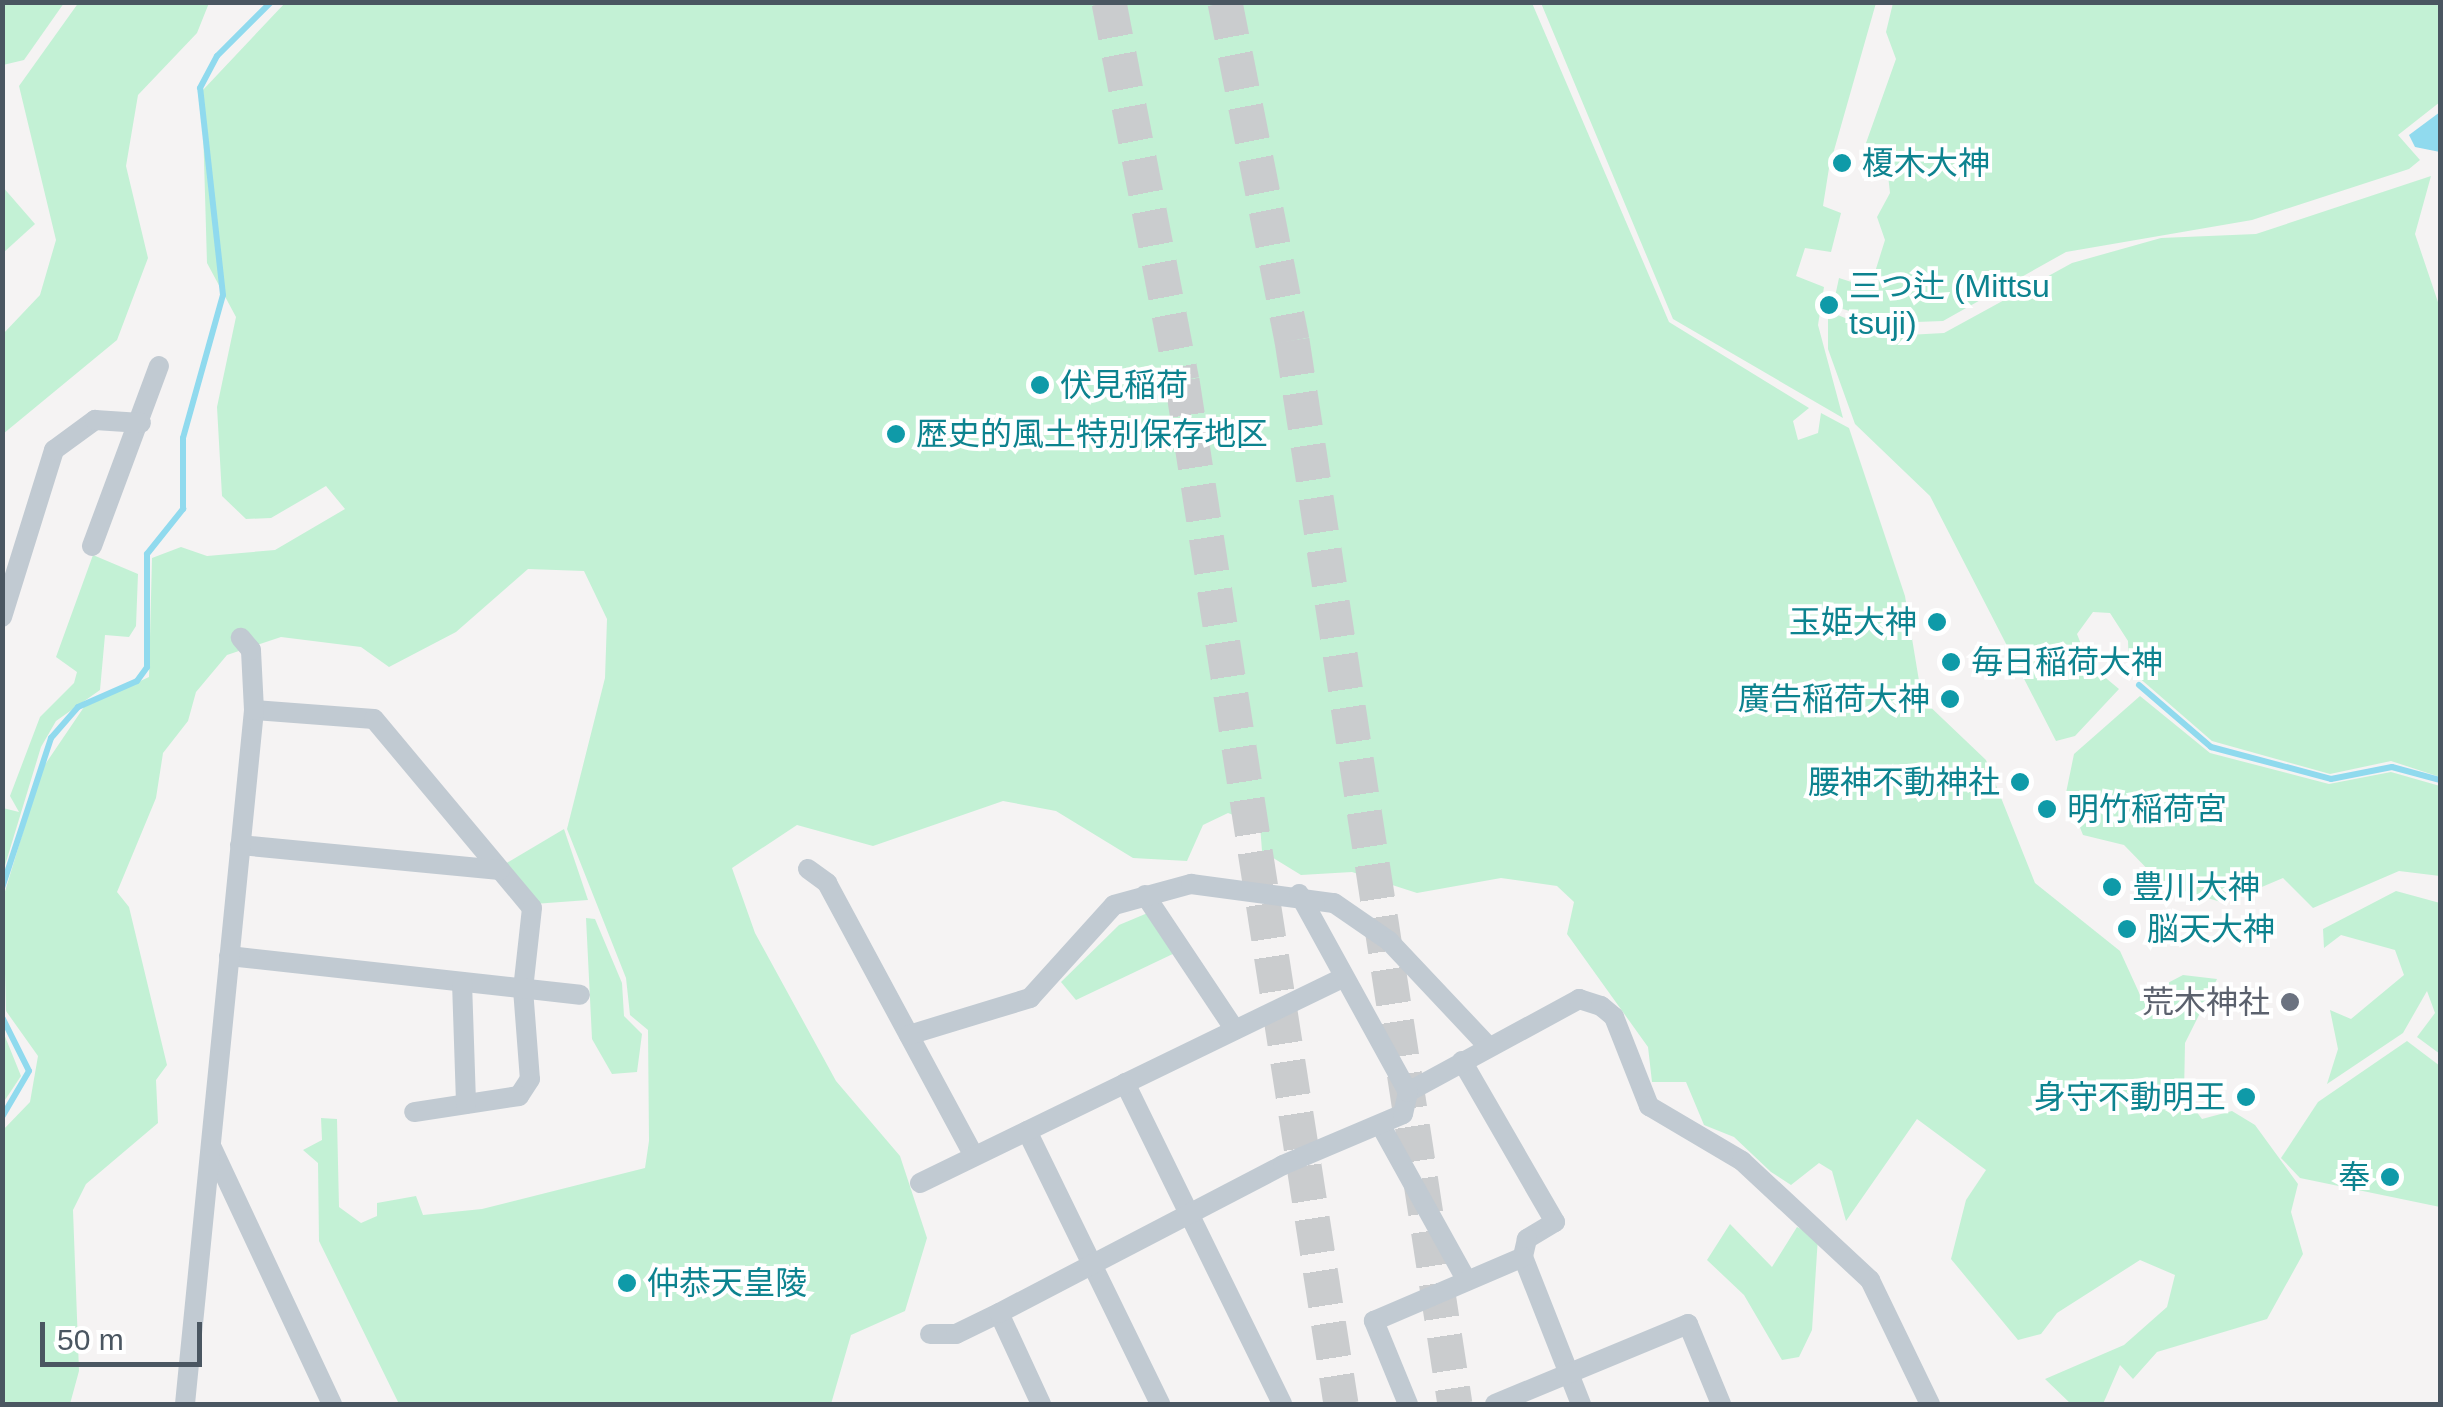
<!DOCTYPE html>
<html>
<head>
<meta charset="utf-8">
<style>
	body { margin:0 }
	#map { position:relative; width:2443px; height:1407px; overflow:hidden; background:#f5f3f3; font-family:Helvetica,"Noto Sans JP",sans-serif }
	div>[style] { position:absolute }
	.green>* { inset:0; background:#c3f1d5 }
	.water>* { inset:0; background:#90daee }
	.stream>* { height:6px; margin:-3px; padding:0 3px; transform-origin:3px; border-radius:3px; background:#90daee }
	.highway-tunnel>* { height:35px; margin-top:-17.5px; transform-origin:0; background:repeating-linear-gradient(90deg,#caccce 0 35px,transparent 0 53px) }
	.street>* { height:20px; margin:-10px; padding:0 10px; transform-origin:10px; border-radius:10px; background:#c1cad2 }
	.dots>* { width:28px; height:28px; translate:-50% -50%; box-sizing:border-box; border:5px solid #fff; border-radius:50% }
	span { translate:-50% -50%; white-space:nowrap; text-align:center; line-height:1.15; -webkit-text-stroke:8px #fff; paint-order:stroke }
	.culture-label { font-size:32px; color:#0d838f }
	.left { translate:0 -50%; text-align:left }
	.right { translate:-100% -50%; text-align:right }
	.worship-label { font-size:32px; color:#5b616d }
	.frame { position:absolute; inset:0; border:5px solid #4a5661; pointer-events:none }
	.scale { position:absolute; left:40px; top:1322px; width:162px; height:45px; box-sizing:border-box; border:5px solid #4a5661; border-top:0; padding-left:12px; font-size:30px; line-height:35px; white-space:nowrap; color:#4a5661; -webkit-text-stroke:8px #fff; paint-order:stroke }
</style>
</head>
<body>
<div id="map">
	<div class="green">
		<div style="clip-path:polygon(3px 2px,64px 3px,24px 60px,3px 65px)"></div>
		<div style="clip-path:polygon(79px 2px,209px 3px,197px 33px,138px 95px,126px 166px,148px 258px,117px 340px,3px 434px,3px 334px,40px 295px,56px 240px,19px 86px)"></div>
		<div style="clip-path:polygon(285px 3px,1532px 3px,1669px 322px,1809px 408px,1793px 421px,1798px 440px,1818px 433px,1821px 413px,1849px 428px,1905px 596px,1922px 699px,1986px 760px,2035px 883px,2120px 951px,2141px 997px,2183px 975px,2217px 979px,2185px 1043px,2184px 1095px,2202px 1119px,2232px 1111px,2255px 1125px,2298px 1184px,2291px 1212px,2303px 1254px,2267px 1319px,2157px 1352px,2133px 1379px,2120px 1365px,2103px 1404px,2071px 1404px,2045px 1379px,2124px 1345px,2167px 1307px,2175px 1275px,2140px 1260px,2057px 1313px,2041px 1334px,2018px 1340px,1951px 1259px,1966px 1200px,1986px 1170px,1917px 1119px,1846px 1221px,1832px 1171px,1819px 1163px,1791px 1185px,1771px 1172px,1734px 1137px,1704px 1125px,1686px 1082px,1652px 1082px,1648px 1047px,1567px 934px,1574px 902px,1557px 886px,1501px 878px,1417px 893px,1352px 872px,1301px 875px,1262px 851px,1260px 825px,1228px 813px,1203px 825px,1187px 861px,1133px 858px,1056px 811px,1003px 801px,873px 846px,797px 825px,732px 868px,755px 933px,836px 1081px,900px 1156px,927px 1238px,905px 1311px,851px 1335px,831px 1404px,399px 1404px,319px 1241px,318px 1163px,303px 1150px,322px 1140px,321px 1118px,337px 1119px,339px 1207px,361px 1223px,377px 1216px,377px 1203px,416px 1196px,423px 1215px,482px 1209px,645px 1168px,649px 1141px,648px 1030px,630px 1015px,626px 978px,567px 829px,605px 678px,607px 619px,584px 571px,528px 569px,456px 632px,389px 667px,361px 647px,281px 637px,227px 655px,196px 692px,188px 721px,163px 753px,156px 798px,117px 892px,129px 907px,167px 1065px,156px 1080px,158px 1123px,86px 1184px,73px 1210px,79px 1371px,70px 1404px,3px 1404px,3px 1130px,30px 1102px,38px 1056px,6px 1011px,3px 898px,42px 769px,84px 707px,149px 677px,152px 558px,181px 547px,207px 556px,275px 550px,345px 509px,326px 486px,271px 518px,246px 519px,222px 496px,217px 407px,236px 317px,207px 263px,202px 91px)"></div>
		<div style="clip-path:polygon(1541px 3px,1876px 3px,1829px 168px,1823px 206px,1841px 213px,1831px 252px,1805px 248px,1796px 276px,1824px 287px,1818px 325px,1843px 418px,1673px 319px)"></div>
		<div style="clip-path:polygon(1893px 3px,2440px 3px,2440px 102px,2398px 135px,2420px 160px,2409px 169px,2252px 220px,2066px 252px,1943px 321px,1889px 323px,1833px 306px,1839px 278px,1870px 288px,1885px 240px,1877px 217px,1890px 193px,1886px 157px,1861px 157px,1896px 59px,1886px 32px)"></div>
		<div style="clip-path:polygon(2431px 176px,2415px 234px,2440px 308px,2440px 777px,2391px 761px,2330px 774px,2212px 741px,2129px 669px,2128px 641px,2110px 613px,2093px 612px,2077px 634px,2089px 664px,2119px 689px,2075px 736px,2056px 741px,1930px 496px,1855px 424px,1828px 349px,1828px 311px,1889px 336px,1944px 333px,2072px 263px,2161px 238px,2256px 234px)"></div>
		<div style="clip-path:polygon(2px 186px,35px 224px,3px 253px,2px 253px)"></div>
		<div style="clip-path:polygon(93px 555px,138px 574px,136px 626px,129px 637px,105px 635px,100px 690px,56px 721px,41px 747px,3px 872px,3px 808px,19px 812px,10px 796px,40px 717px,74px 683px,77px 672px,56px 657px)"></div>
		<div style="clip-path:polygon(2140px 696px,2210px 753px,2329px 784px,2391px 772px,2440px 786px,2440px 876px,2399px 871px,2313px 908px,2283px 878px,2224px 903px,2162px 884px,2124px 845px,2083px 835px,2066px 793px,2074px 754px)"></div>
		<div style="clip-path:polygon(564px 829px,588px 900px,534px 904px,505px 864px)"></div>
		<div style="clip-path:polygon(2396px 891px,2440px 903px,2440px 1054px,2417px 1037px,2435px 1013px,2427px 991px,2403px 1033px,2327px 1084px,2338px 1049px,2330px 1010px,2351px 1019px,2404px 975px,2395px 950px,2341px 935px,2324px 948px,2323px 929px)"></div>
		<div style="clip-path:polygon(1150px 912px,1177px 952px,1076px 1000px,1061px 982px,1119px 925px)"></div>
		<div style="clip-path:polygon(586px 918px,595px 919px,622px 983px,624px 1016px,642px 1034px,637px 1072px,612px 1074px,592px 1039px)"></div>
		<div style="clip-path:polygon(2px 1029px,21px 1076px,3px 1103px,3px 1050px)"></div>
		<div style="clip-path:polygon(2407px 1041px,2440px 1066px,2440px 1207px,2300px 1178px,2281px 1158px,2318px 1102px)"></div>
		<div style="clip-path:polygon(1730px 1224px,1772px 1267px,1797px 1227px,1818px 1237px,1812px 1330px,1799px 1357px,1782px 1360px,1744px 1295px,1707px 1260px)"></div>
	</div>
	<div class="water">
		<div style="clip-path:polygon(2440px 112px,2440px 152px,2415px 147px,2409px 135px)"></div>
	</div>
	<div class="stream">
		<div style="left:2139px;top:685px;width:95px;rotate:40.7deg"></div>
		<div style="left:2211px;top:747px;width:124px;rotate:14.9deg"></div>
		<div style="left:2331px;top:779px;width:62px;rotate:-11.1deg"></div>
		<div style="left:2392px;top:767px;width:50px;rotate:15.2deg"></div>
		<div style="left:2px;top:888px;width:158px;rotate:-71.9deg"></div>
		<div style="left:51px;top:738px;width:41px;rotate:-48.9deg"></div>
		<div style="left:78px;top:707px;width:64px;rotate:-23.8deg"></div>
		<div style="left:137px;top:681px;width:17px;rotate:-54deg"></div>
		<div style="left:147px;top:667px;width:113px;rotate:-90deg"></div>
		<div style="left:147px;top:554px;width:58px;rotate:-51.3deg"></div>
		<div style="left:183px;top:509px;width:71px;rotate:-90deg"></div>
		<div style="left:183px;top:438px;width:148px;rotate:-74.4deg"></div>
		<div style="left:223px;top:295px;width:208px;rotate:-96.3deg"></div>
		<div style="left:200px;top:88px;width:36px;rotate:-62deg"></div>
		<div style="left:217px;top:56px;width:76px;rotate:-45deg"></div>
		<div style="left:2px;top:1017px;width:60px;rotate:63.4deg"></div>
		<div style="left:29px;top:1071px;width:53px;rotate:120.4deg"></div>
	</div>
	<div class="highway-tunnel">
		<div style="left:1109px;top:2px;width:385px;rotate:79.1deg"></div>
		<div style="left:1182px;top:380px;width:1036px;rotate:81.17deg"></div>
		<div style="left:1225px;top:2px;width:345px;rotate:78.8deg"></div>
		<div style="left:1292px;top:340px;width:1076px;rotate:81.29deg"></div>
	</div>
	<div class="street">
		<div style="left:92px;top:546px;width:192px;rotate:-69.6deg"></div>
		<div style="left:2px;top:617px;width:175px;rotate:-72.7deg"></div>
		<div style="left:54px;top:450px;width:51px;rotate:-36.2deg"></div>
		<div style="left:95px;top:420px;width:46px;rotate:3.7deg"></div>
		<div style="left:254px;top:710px;width:120px;rotate:4.3deg"></div>
		<div style="left:374px;top:719px;width:246px;rotate:50.1deg"></div>
		<div style="left:532px;top:908px;width:81px;rotate:96.3deg"></div>
		<div style="left:523px;top:989px;width:90px;rotate:85.6deg"></div>
		<div style="left:530px;top:1079px;width:20px;rotate:123deg"></div>
		<div style="left:519px;top:1096px;width:106px;rotate:171.3deg"></div>
		<div style="left:240px;top:845px;width:261px;rotate:5.5deg"></div>
		<div style="left:808px;top:869px;width:24px;rotate:36deg"></div>
		<div style="left:827px;top:883px;width:310px;rotate:61.7deg"></div>
		<div style="left:1145px;top:895px;width:162px;rotate:56.3deg"></div>
		<div style="left:229px;top:956px;width:353px;rotate:6.3deg"></div>
		<div style="left:462px;top:982px;width:122px;rotate:88.1deg"></div>
		<div style="left:909px;top:1035px;width:127px;rotate:-17deg"></div>
		<div style="left:1030px;top:998px;width:125px;rotate:-47.9deg"></div>
		<div style="left:1114px;top:905px;width:80px;rotate:-15.3deg"></div>
		<div style="left:1191px;top:884px;width:144px;rotate:7.6deg"></div>
		<div style="left:1334px;top:903px;width:67px;rotate:34.6deg"></div>
		<div style="left:1389px;top:941px;width:144px;rotate:46.7deg"></div>
		<div style="left:1462px;top:1061px;width:186px;rotate:60deg"></div>
		<div style="left:1555px;top:1222px;width:33px;rotate:149deg"></div>
		<div style="left:1527px;top:1239px;width:18px;rotate:103deg"></div>
		<div style="left:1523px;top:1257px;width:158px;rotate:68.5deg"></div>
		<div style="left:1125px;top:1083px;width:357px;rotate:63.9deg"></div>
		<div style="left:1408px;top:1092px;width:195px;rotate:-28.5deg"></div>
		<div style="left:1579px;top:999px;width:23px;rotate:18deg"></div>
		<div style="left:1601px;top:1006px;width:17px;rotate:40deg"></div>
		<div style="left:1614px;top:1017px;width:96px;rotate:68.5deg"></div>
		<div style="left:1649px;top:1106px;width:108px;rotate:30.6deg"></div>
		<div style="left:1742px;top:1161px;width:175px;rotate:42.9deg"></div>
		<div style="left:1870px;top:1280px;width:138px;rotate:64.2deg"></div>
		<div style="left:1381px;top:1126px;width:177px;rotate:61deg"></div>
		<div style="left:1027px;top:1131px;width:304px;rotate:64deg"></div>
		<div style="left:212px;top:1148px;width:283px;rotate:64.9deg"></div>
		<div style="left:920px;top:1183px;width:469px;rotate:-25.9deg"></div>
		<div style="left:930px;top:1334px;width:26px"></div>
		<div style="left:956px;top:1334px;width:48px;rotate:-26deg"></div>
		<div style="left:185px;top:1404px;width:697px;rotate:-84.32deg"></div>
		<div style="left:254px;top:710px;width:60px;rotate:-92.9deg"></div>
		<div style="left:251px;top:650px;width:16px;rotate:-130deg"></div>
		<div style="left:1041px;top:1404px;width:100px;rotate:-114.8deg"></div>
		<div style="left:999px;top:1313px;width:320px;rotate:-27.5deg"></div>
		<div style="left:1283px;top:1165px;width:130px;rotate:-23deg"></div>
		<div style="left:1403px;top:1114px;width:23px;rotate:-77deg"></div>
		<div style="left:1408px;top:1092px;width:226px;rotate:-118.8deg"></div>
		<div style="left:1408px;top:1404px;width:90px;rotate:-112.3deg"></div>
		<div style="left:1374px;top:1321px;width:162px;rotate:-23.2deg"></div>
		<div style="left:1495px;top:1404px;width:209px;rotate:-22.5deg"></div>
		<div style="left:1688px;top:1324px;width:87px;rotate:67.6deg"></div>
	</div>
	<div class="dots">
		<div style="left:1842px;top:163px;background:#0f9aa8"></div>
		<div style="left:1829px;top:305px;background:#0f9aa8"></div>
		<div style="left:1040px;top:385px;background:#0f9aa8"></div>
		<div style="left:896px;top:434px;background:#0f9aa8"></div>
		<div style="left:1937px;top:622px;background:#0f9aa8"></div>
		<div style="left:1951px;top:662px;background:#0f9aa8"></div>
		<div style="left:1950px;top:699px;background:#0f9aa8"></div>
		<div style="left:2020px;top:782px;background:#0f9aa8"></div>
		<div style="left:2047px;top:809px;background:#0f9aa8"></div>
		<div style="left:2112px;top:887px;background:#0f9aa8"></div>
		<div style="left:2127px;top:929px;background:#0f9aa8"></div>
		<div style="left:2290px;top:1002px;background:#6b7280"></div>
		<div style="left:2246px;top:1097px;background:#0f9aa8"></div>
		<div style="left:2390px;top:1177px;background:#0f9aa8"></div>
		<div style="left:627px;top:1283px;background:#0f9aa8"></div>
	</div>
	<div class="culture-label">
		<span class="left" style="left:1862px;top:163px">榎木大神</span>
		<span class="left" style="left:1849px;top:305px">三つ辻 (Mittsu<br>tsuji)</span>
		<span class="left" style="left:1060px;top:385px">伏見稲荷</span>
		<span class="left" style="left:916px;top:434px">歴史的風土特別保存地区</span>
		<span class="right" style="left:1917px;top:622px">玉姫大神</span>
		<span class="left" style="left:1971px;top:662px">毎日稲荷大神</span>
		<span class="right" style="left:1930px;top:699px">廣告稲荷大神</span>
		<span class="right" style="left:2000px;top:782px">腰神不動神社</span>
		<span class="left" style="left:2067px;top:809px">明竹稲荷宮</span>
		<span class="left" style="left:2132px;top:887px">豊川大神</span>
		<span class="left" style="left:2147px;top:929px">脳天大神</span>
		<span class="right" style="left:2226px;top:1097px">身守不動明王</span>
		<span class="right" style="left:2370px;top:1177px">奉</span>
		<span class="left" style="left:647px;top:1283px">仲恭天皇陵</span>
	</div>
	<div class="worship-label">
		<span class="right" style="left:2270px;top:1002px">荒木神社</span>
	</div>
	<div class="frame"></div>
	<div class="scale">50 m</div>
</div>
</body>
</html>
